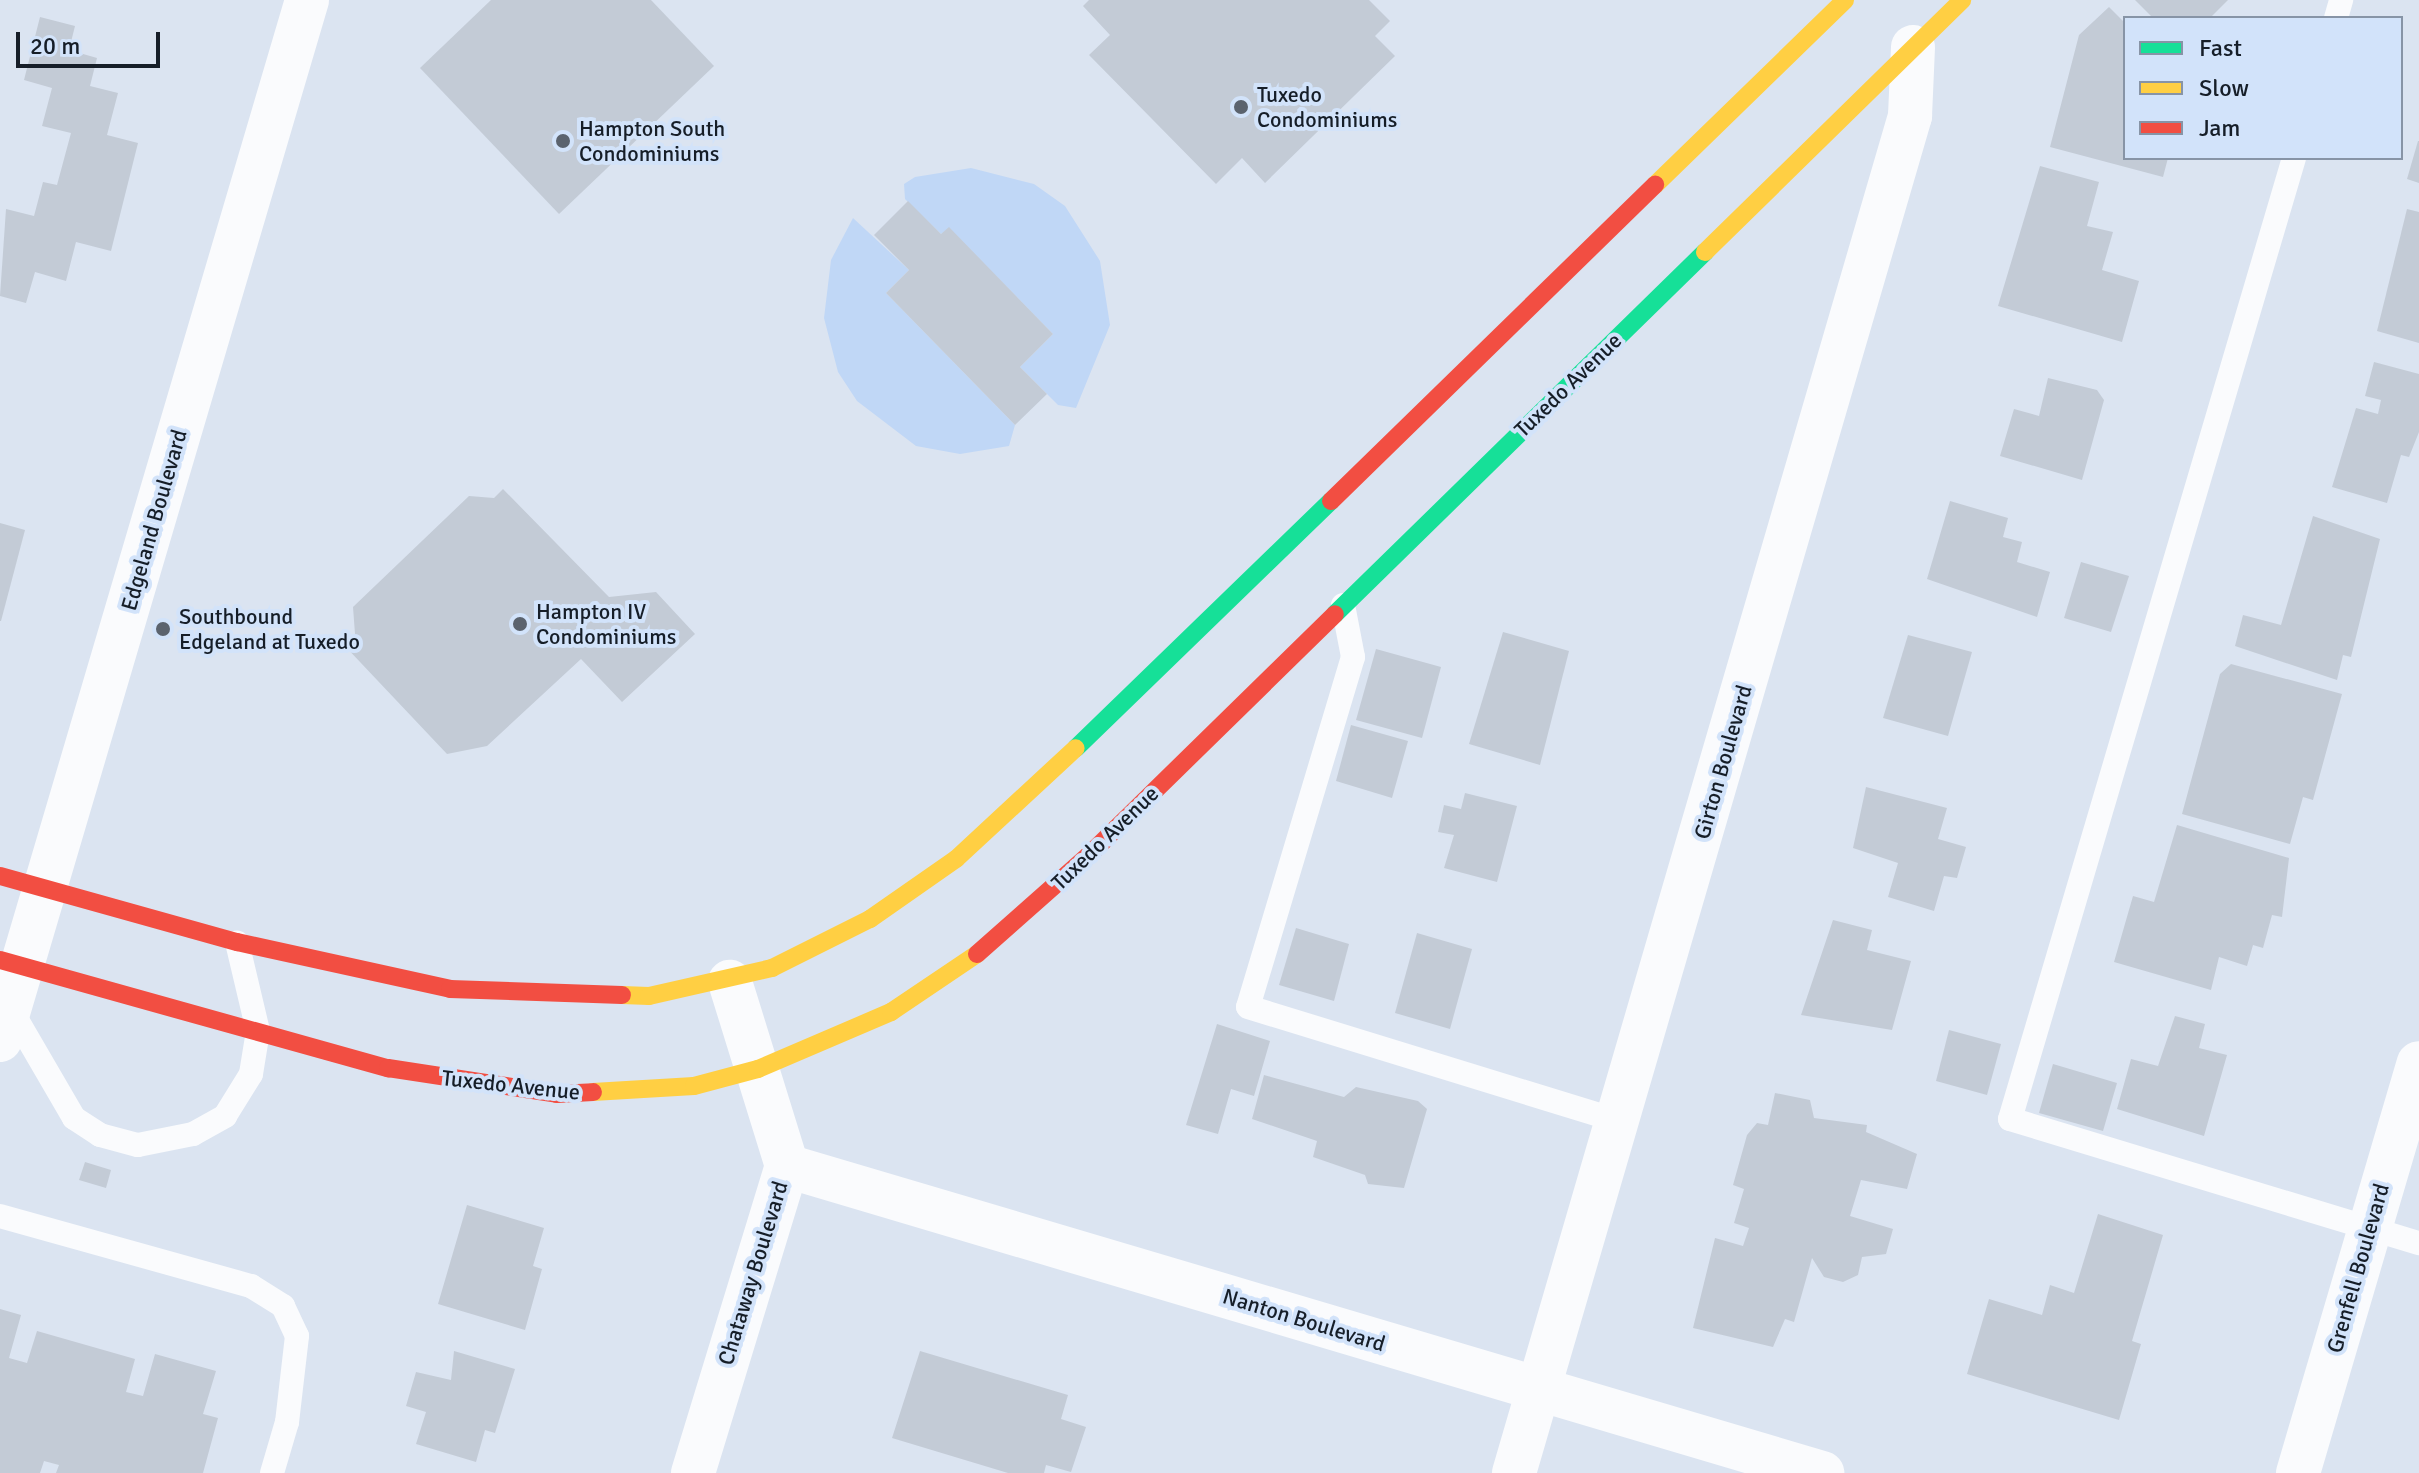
<!DOCTYPE html>
<html>
<head>
<meta charset="utf-8">
<style>
	body { margin:0 }
	#map { position:relative; width:2419px; height:1473px; overflow:hidden; background:#dbe4f1; font-family:Signika,sans-serif }
	div>[style] { position:absolute }
	.green>* { inset:0; background:#c0d7f6 }
	.building>* { inset:0; background:#c3cbd6 }
	.lane>* { height:24px; margin:-12px; padding:0 12px; transform-origin:12px; border-radius:12px; background:#fafbfd }
	.street>* { height:44px; margin:-22px; padding:0 22px; transform-origin:22px; border-radius:22px; background:#fafbfd }
	.fast>* { height:18px; margin:-9px; padding:0 9px; transform-origin:9px; border-radius:9px; background:#16e098 }
	.slow>* { height:18px; margin:-9px; padding:0 9px; transform-origin:9px; border-radius:9px; background:#ffcf43 }
	.jam>* { height:18px; margin:-9px; padding:0 9px; transform-origin:9px; border-radius:9px; background:#f24e42 }
	.dots>* { width:22px; height:22px; translate:-50% -50%; box-sizing:border-box; border:4px solid #d2e3fa; border-radius:50% }
	span { translate:-50% -50%; white-space:nowrap; text-align:center; line-height:1.15; -webkit-text-stroke:8px #d2e3fa; paint-order:stroke }
	.poi-label { font-size:22px; color:#161e28 }
	.left { translate:0 -50%; text-align:left }
	.street-label { font-size:22px; color:#161e28 }
	.legend { position:absolute; left:2123px; top:16px; width:280px; height:144px; box-sizing:border-box; background:#d2e3fa; border:2px solid #8794a6; margin:0; padding:10px 14px; list-style:none; font-size:24px; color:#161e28 }
	.legend li { display:flex; align-items:center; gap:16px; height:40px }
	.legend b { width:40px; border:2px solid #8794a6 }
	.scale { position:absolute; left:16px; top:32px; width:144px; height:36px; box-sizing:border-box; border:4px solid #161e28; border-top:0; padding-left:10px; font-size:24px; line-height:28px; white-space:nowrap; color:#161e28; -webkit-text-stroke:6px #d2e3fa; paint-order:stroke }
</style>
</head>
<body>
<div id="map">
	<div class="green">
		<div style="clip-path:polygon(971px 168px,1034px 184px,1065px 206px,1100px 261px,1110px 325px,1076px 408px,1058px 405px,1020px 367px,1053px 334px,949px 228px,941px 234px,905px 199px,904px 184px,915px 177px)"></div>
		<div style="clip-path:polygon(853px 218px,909px 270px,886px 293px,1015px 425px,1009px 446px,960px 454px,916px 446px,857px 401px,838px 372px,824px 318px,831px 260px)"></div>
	</div>
	<div class="building">
		<div style="clip-path:polygon(491px 0,651px 0,714px 66px,559px 214px,420px 68px)"></div>
		<div style="clip-path:polygon(1089px 0,1369px 0,1390px 21px,1375px 36px,1395px 56px,1265px 183px,1242px 158px,1216px 184px,1089px 55px,1110px 35px,1083px 6px)"></div>
		<div style="clip-path:polygon(2135px 0,2228px 0,2210px 18px,2153px 18px)"></div>
		<div style="clip-path:polygon(2109px 7px,2125px 23px,2125px 158px,2168px 158px,2163px 177px,2050px 147px,2079px 35px)"></div>
		<div style="clip-path:polygon(40px 17px,75px 26px,69px 50px,97px 58px,90px 86px,118px 93px,107px 135px,138px 143px,111px 251px,76px 242px,66px 281px,35px 272px,26px 303px,0 296px,6px 209px,34px 216px,43px 182px,57px 185px,71px 133px,42px 126px,52px 88px,24px 80px)"></div>
		<div style="clip-path:polygon(2418px 141px,2419px 141px,2419px 183px,2407px 179px)"></div>
		<div style="clip-path:polygon(2040px 166px,2099px 182px,2087px 226px,2113px 232px,2102px 270px,2139px 281px,2122px 342px,1998px 306px)"></div>
		<div style="clip-path:polygon(908px 201px,941px 234px,949px 227px,1053px 334px,1020px 367px,1047px 394px,1015px 425px,886px 293px,909px 270px,874px 235px)"></div>
		<div style="clip-path:polygon(2407px 209px,2419px 212px,2419px 343px,2377px 331px)"></div>
		<div style="clip-path:polygon(2374px 362px,2419px 374px,2419px 432px,2409px 457px,2401px 455px,2387px 503px,2332px 487px,2356px 408px,2378px 414px,2381px 400px,2365px 396px)"></div>
		<div style="clip-path:polygon(2048px 378px,2097px 390px,2104px 400px,2082px 480px,2000px 456px,2014px 409px,2039px 416px)"></div>
		<div style="clip-path:polygon(503px 489px,609px 597px,656px 592px,695px 634px,622px 702px,581px 659px,487px 746px,447px 754px,343px 644px,355px 634px,353px 607px,469px 496px,494px 498px)"></div>
		<div style="clip-path:polygon(1950px 501px,2008px 518px,2003px 537px,2022px 542px,2017px 562px,2050px 572px,2037px 617px,1927px 579px)"></div>
		<div style="clip-path:polygon(2313px 516px,2380px 539px,2351px 657px,2343px 655px,2337px 680px,2235px 646px,2243px 615px,2281px 625px)"></div>
		<div style="clip-path:polygon(0 523px,25px 530px,1px 621px,0 621px)"></div>
		<div style="clip-path:polygon(2081px 562px,2129px 576px,2111px 632px,2064px 618px)"></div>
		<div style="clip-path:polygon(1503px 632px,1569px 651px,1540px 765px,1469px 744px)"></div>
		<div style="clip-path:polygon(1908px 635px,1972px 652px,1948px 736px,1883px 718px)"></div>
		<div style="clip-path:polygon(1376px 649px,1441px 667px,1422px 738px,1356px 720px)"></div>
		<div style="clip-path:polygon(2231px 664px,2342px 694px,2313px 800px,2303px 797px,2290px 844px,2182px 814px,2220px 674px)"></div>
		<div style="clip-path:polygon(1351px 725px,1408px 741px,1392px 798px,1336px 781px)"></div>
		<div style="clip-path:polygon(1866px 787px,1947px 808px,1938px 839px,1966px 847px,1957px 878px,1944px 876px,1934px 911px,1888px 897px,1898px 863px,1853px 848px)"></div>
		<div style="clip-path:polygon(1465px 793px,1517px 806px,1497px 882px,1444px 868px,1454px 835px,1438px 832px,1444px 805px,1461px 809px)"></div>
		<div style="clip-path:polygon(2177px 825px,2289px 858px,2282px 917px,2272px 915px,2263px 948px,2253px 945px,2247px 966px,2219px 957px,2211px 990px,2114px 962px,2133px 896px,2154px 902px)"></div>
		<div style="clip-path:polygon(1833px 920px,1872px 930px,1867px 950px,1911px 961px,1892px 1030px,1801px 1015px)"></div>
		<div style="clip-path:polygon(1296px 928px,1349px 944px,1334px 1001px,1279px 985px)"></div>
		<div style="clip-path:polygon(1417px 933px,1472px 949px,1450px 1029px,1395px 1013px)"></div>
		<div style="clip-path:polygon(2175px 1016px,2205px 1024px,2199px 1048px,2227px 1055px,2204px 1136px,2117px 1109px,2131px 1059px,2158px 1066px)"></div>
		<div style="clip-path:polygon(1217px 1024px,1270px 1041px,1254px 1096px,1231px 1089px,1218px 1134px,1186px 1125px)"></div>
		<div style="clip-path:polygon(1949px 1030px,2001px 1044px,1987px 1095px,1936px 1081px)"></div>
		<div style="clip-path:polygon(2053px 1064px,2117px 1083px,2103px 1131px,2039px 1113px)"></div>
		<div style="clip-path:polygon(1264px 1075px,1344px 1097px,1356px 1087px,1418px 1101px,1427px 1109px,1404px 1188px,1368px 1184px,1365px 1175px,1313px 1157px,1317px 1141px,1252px 1119px)"></div>
		<div style="clip-path:polygon(1775px 1093px,1810px 1100px,1814px 1118px,1867px 1125px,1866px 1132px,1917px 1154px,1907px 1189px,1861px 1180px,1850px 1216px,1893px 1229px,1886px 1254px,1862px 1257px,1858px 1275px,1843px 1282px,1824px 1277px,1812px 1258px,1794px 1322px,1785px 1319px,1773px 1347px,1693px 1328px,1715px 1238px,1743px 1246px,1749px 1228px,1734px 1223px,1744px 1189px,1733px 1185px,1747px 1135px,1757px 1123px,1768px 1125px)"></div>
		<div style="clip-path:polygon(85px 1162px,111px 1170px,106px 1188px,79px 1180px)"></div>
		<div style="clip-path:polygon(467px 1205px,544px 1228px,533px 1266px,542px 1269px,525px 1330px,438px 1304px)"></div>
		<div style="clip-path:polygon(2098px 1214px,2163px 1235px,2132px 1341px,2141px 1344px,2119px 1420px,1967px 1374px,1989px 1299px,2042px 1315px,2050px 1285px,2074px 1293px)"></div>
		<div style="clip-path:polygon(0 1309px,21px 1315px,9px 1358px,27px 1363px,37px 1331px,135px 1359px,126px 1392px,143px 1396px,155px 1354px,216px 1371px,203px 1414px,218px 1418px,203px 1473px,56px 1473px,59px 1465px,44px 1461px,40px 1473px,0 1473px)"></div>
		<div style="clip-path:polygon(454px 1351px,515px 1369px,495px 1433px,485px 1430px,476px 1462px,416px 1444px,426px 1412px,406px 1406px,416px 1372px,451px 1380px)"></div>
		<div style="clip-path:polygon(920px 1351px,1068px 1395px,1061px 1419px,1086px 1427px,1071px 1472px,1046px 1465px,1044px 1473px,1008px 1473px,892px 1438px)"></div>
	</div>
	<div class="lane">
		<div style="left:2336px;top:18px;width:19px;rotate:-74deg"></div>
		<div style="left:2294px;top:158px;width:1002px;rotate:106.46deg"></div>
		<div style="left:2010px;top:1119px;width:427px;rotate:16.9deg"></div>
		<div style="left:1343px;top:605px;width:53px;rotate:79.1deg"></div>
		<div style="left:1353px;top:657px;width:365px;rotate:106.7deg"></div>
		<div style="left:1248px;top:1007px;width:388px;rotate:17.1deg"></div>
		<div style="left:10px;top:1008px;width:127px;rotate:59.8deg"></div>
		<div style="left:74px;top:1118px;width:31px;rotate:33deg"></div>
		<div style="left:100px;top:1135px;width:39px;rotate:15deg"></div>
		<div style="left:138px;top:1145px;width:56px;rotate:-11.3deg"></div>
		<div style="left:193px;top:1134px;width:37px;rotate:-29deg"></div>
		<div style="left:225px;top:1116px;width:49px;rotate:-58.2deg"></div>
		<div style="left:251px;top:1074px;width:44px;rotate:-80.8deg"></div>
		<div style="left:258px;top:1031px;width:91px;rotate:-103.3deg"></div>
		<div style="left:0;top:1216px;width:261px;rotate:15.6deg"></div>
		<div style="left:251px;top:1286px;width:38px;rotate:32deg"></div>
		<div style="left:283px;top:1306px;width:33px;rotate:65deg"></div>
		<div style="left:297px;top:1336px;width:87px;rotate:96.6deg"></div>
		<div style="left:287px;top:1422px;width:53px;rotate:106.4deg"></div>
	</div>
	<div class="street">
		<div style="left:0;top:1040px;width:1084px;rotate:-73.55deg"></div>
		<div style="left:787px;top:1166px;width:1080px;rotate:16.52deg"></div>
		<div style="left:693px;top:1473px;width:321px;rotate:-73deg"></div>
		<div style="left:787px;top:1166px;width:193px;rotate:-107.2deg"></div>
		<div style="left:1514px;top:1473px;width:1414px;rotate:-73.73deg"></div>
		<div style="left:1910px;top:116px;width:69px;rotate:-87.5deg"></div>
		<div style="left:2298px;top:1473px;width:427px;rotate:-73.6deg"></div>
	</div>
	<div class="fast">
		<div style="left:1335px;top:614px;width:518px;rotate:-44.37deg"></div>
		<div style="left:1076px;top:748px;width:355px;rotate:-44.1deg"></div>
	</div>
	<div class="slow">
		<div style="left:1655px;top:185px;width:265px;rotate:-44.2deg"></div>
		<div style="left:1705px;top:252px;width:360px;rotate:-44.4deg"></div>
		<div style="left:622px;top:995px;width:27px;rotate:2deg"></div>
		<div style="left:649px;top:996px;width:126px;rotate:-12.8deg"></div>
		<div style="left:772px;top:968px;width:110px;rotate:-26.6deg"></div>
		<div style="left:870px;top:919px;width:105px;rotate:-34.9deg"></div>
		<div style="left:956px;top:859px;width:163px;rotate:-42.8deg"></div>
		<div style="left:593px;top:1092px;width:101px;rotate:-3.4deg"></div>
		<div style="left:694px;top:1086px;width:66px;rotate:-14.9deg"></div>
		<div style="left:758px;top:1069px;width:145px;rotate:-23.2deg"></div>
		<div style="left:891px;top:1012px;width:104px;rotate:-34deg"></div>
	</div>
	<div class="jam">
		<div style="left:1331px;top:501px;width:453px;rotate:-44.3deg"></div>
		<div style="left:0;top:876px;width:246px;rotate:15.6deg"></div>
		<div style="left:237px;top:942px;width:218px;rotate:12.4deg"></div>
		<div style="left:450px;top:989px;width:172px;rotate:2deg"></div>
		<div style="left:977px;top:954px;width:149px;rotate:-41.5deg"></div>
		<div style="left:1089px;top:855px;width:344px;rotate:-44.4deg"></div>
		<div style="left:0;top:960px;width:403px;rotate:15.6deg"></div>
		<div style="left:388px;top:1068px;width:171px;rotate:8.7deg"></div>
		<div style="left:557px;top:1094px;width:36px;rotate:-3deg"></div>
	</div>
	<div class="dots">
		<div style="left:1241px;top:107px;background:#5b636e"></div>
		<div style="left:563px;top:141px;background:#5b636e"></div>
		<div style="left:520px;top:624px;background:#5b636e"></div>
		<div style="left:163px;top:629px;background:#5b636e"></div>
	</div>
	<div class="poi-label">
		<span class="left" style="left:1257px;top:107px">Tuxedo<br>Condominiums</span>
		<span class="left" style="left:579px;top:141px">Hampton South<br>Condominiums</span>
		<span class="left" style="left:536px;top:624px">Hampton IV<br>Condominiums</span>
		<span class="left" style="left:179px;top:629px">Southbound<br>Edgeland at Tuxedo</span>
	</div>
	<div class="street-label">
		<span style="left:1568px;top:385px;rotate:-44deg">Tuxedo Avenue</span>
		<span style="left:154px;top:520px;rotate:-74deg">Edgeland Boulevard</span>
		<span style="left:1723px;top:762px;rotate:-74deg">Girton Boulevard</span>
		<span style="left:1105px;top:838px;rotate:-44deg">Tuxedo Avenue</span>
		<span style="left:511px;top:1085px;rotate:6deg">Tuxedo Avenue</span>
		<span style="left:2358px;top:1268px;rotate:-74deg">Grenfell Boulevard</span>
		<span style="left:753px;top:1273px;rotate:-73deg">Chataway Boulevard</span>
		<span style="left:1304px;top:1320px;rotate:17deg">Nanton Boulevard</span>
	</div>
	<ul class="legend">
	<li><b style="height:10px;background:#16e098"></b>Fast</li>
	<li><b style="height:10px;background:#ffcf43"></b>Slow</li>
	<li><b style="height:10px;background:#f24e42"></b>Jam</li>
	</ul>
	<div class="scale">20 m</div>
</div>
</body>
</html>
